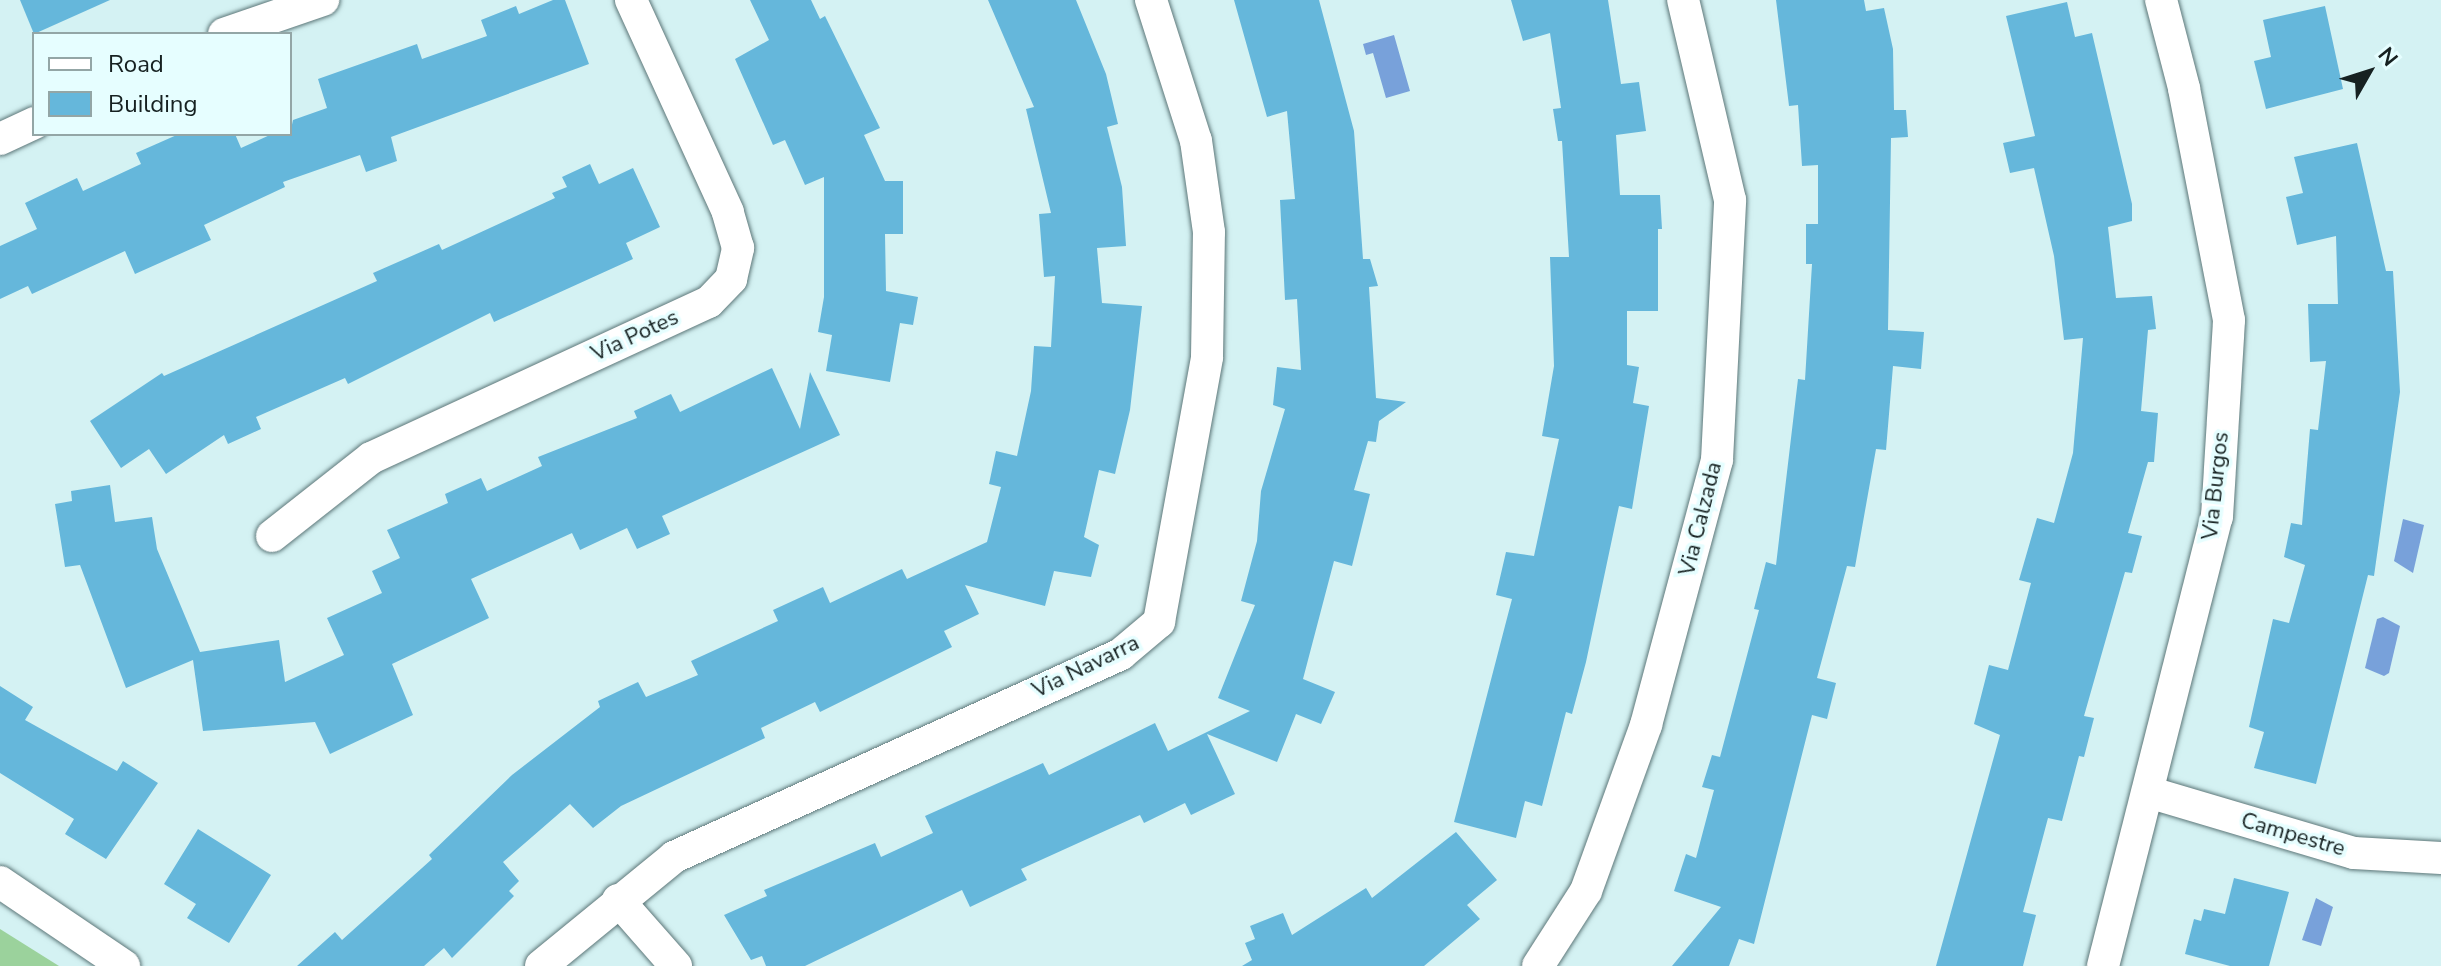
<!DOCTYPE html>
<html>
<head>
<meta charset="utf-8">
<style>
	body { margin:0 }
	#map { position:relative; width:2441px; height:966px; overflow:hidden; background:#d4f2f3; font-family:"Nunito Sans",sans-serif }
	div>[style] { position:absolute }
	.green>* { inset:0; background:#9bd29c }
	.water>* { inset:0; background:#78a1da }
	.building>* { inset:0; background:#65b7db }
	.roads { filter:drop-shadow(0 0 2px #5d7779) drop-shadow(0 0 2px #5d7779) }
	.minor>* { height:32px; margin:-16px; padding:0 16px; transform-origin:16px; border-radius:16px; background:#fff }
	span { translate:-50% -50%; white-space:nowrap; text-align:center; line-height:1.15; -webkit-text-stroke:7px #e6feff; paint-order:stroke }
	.street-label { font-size:22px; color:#162121 }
	.legend { position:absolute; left:32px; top:32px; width:260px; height:104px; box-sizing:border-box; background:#e6feff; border:2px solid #93a6a6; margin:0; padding:10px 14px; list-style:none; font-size:24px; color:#162121 }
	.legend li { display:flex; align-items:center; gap:16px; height:40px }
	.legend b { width:40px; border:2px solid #93a6a6 }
	.north { position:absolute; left:2329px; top:32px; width:80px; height:80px; -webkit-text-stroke:6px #e6feff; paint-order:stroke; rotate:51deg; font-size:22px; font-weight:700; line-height:32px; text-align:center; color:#162121 }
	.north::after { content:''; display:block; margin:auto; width:28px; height:36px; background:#162121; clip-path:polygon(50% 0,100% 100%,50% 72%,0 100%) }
</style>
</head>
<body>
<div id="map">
	<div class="green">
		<div style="clip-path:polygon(0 929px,59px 966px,0 966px)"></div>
	</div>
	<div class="water">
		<div style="clip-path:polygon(1394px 35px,1410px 91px,1386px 98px,1373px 53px,1366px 55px,1363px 44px)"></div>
		<div style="clip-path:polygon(2403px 519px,2424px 525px,2413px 573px,2394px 561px)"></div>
		<div style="clip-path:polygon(2383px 617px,2400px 626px,2389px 673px,2384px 676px,2365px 668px,2377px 619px)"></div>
		<div style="clip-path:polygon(2316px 898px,2333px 907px,2321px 946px,2302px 940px)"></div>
	</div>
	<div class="building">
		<div style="clip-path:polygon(20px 0,110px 0,34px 34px)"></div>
		<div style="clip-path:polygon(553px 0,565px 0,589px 64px,391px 137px,397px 161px,366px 172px,360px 155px,283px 182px,285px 187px,204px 225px,211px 240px,135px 274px,125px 251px,32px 294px,28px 286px,0 299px,0 246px,37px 229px,25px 203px,77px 178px,83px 191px,141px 164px,136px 153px,179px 134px,235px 134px,241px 148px,272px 134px,290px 134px,293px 120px,327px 108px,318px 79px,417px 44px,422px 59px,487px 36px,481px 20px,516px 6px,519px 14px)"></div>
		<div style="clip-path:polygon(750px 0,811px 0,820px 19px,825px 16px,880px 128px,864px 135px,885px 181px,903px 181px,903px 234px,885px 234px,886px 291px,918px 297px,913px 325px,900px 323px,890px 382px,826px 371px,832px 335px,818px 332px,824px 297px,824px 177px,805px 185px,785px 140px,773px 145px,735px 59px,769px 40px)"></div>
		<div style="clip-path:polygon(988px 0,1076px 0,1106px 74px,1118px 124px,1107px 127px,1122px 187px,1126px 246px,1097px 248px,1102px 303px,1142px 306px,1130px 410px,1115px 474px,1099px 470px,1084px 537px,1099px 545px,1091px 577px,1054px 571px,1045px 606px,965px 585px,979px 614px,944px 631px,952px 647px,820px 712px,815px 702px,761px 728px,765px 738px,621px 806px,593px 828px,570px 804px,503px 862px,519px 881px,509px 891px,514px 896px,452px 958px,444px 948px,424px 966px,297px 966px,335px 932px,342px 940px,432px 859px,429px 855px,512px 775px,600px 707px,598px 701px,638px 682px,646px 697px,698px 675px,691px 661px,778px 621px,773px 610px,823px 587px,830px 603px,902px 569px,907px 579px,987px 542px,1001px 487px,989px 484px,996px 451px,1017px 456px,1031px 391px,1034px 346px,1051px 347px,1055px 276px,1044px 277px,1039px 214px,1051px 213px,1026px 109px,1034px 107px)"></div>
		<div style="clip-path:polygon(1234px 0,1319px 0,1354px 131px,1363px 259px,1370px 259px,1378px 286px,1369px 287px,1376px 398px,1406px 402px,1379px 421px,1376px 442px,1368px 441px,1354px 490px,1370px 494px,1352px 566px,1334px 561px,1303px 679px,1335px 692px,1321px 724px,1296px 714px,1277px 762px,1207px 734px,1235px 794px,1191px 815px,1185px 803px,1144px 823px,1140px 815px,1021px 869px,1027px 880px,970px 907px,962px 890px,805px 966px,766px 966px,762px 956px,751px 960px,724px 915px,767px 896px,764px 890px,875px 843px,881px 857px,933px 833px,925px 816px,1043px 763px,1049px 775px,1155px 723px,1168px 751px,1250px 711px,1218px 698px,1255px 605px,1241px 601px,1257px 541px,1261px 491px,1285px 409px,1273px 405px,1277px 367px,1301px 370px,1297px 299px,1285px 300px,1280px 200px,1295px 199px,1287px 111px,1267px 117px)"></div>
		<div style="clip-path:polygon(1511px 0,1608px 0,1621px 84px,1639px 82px,1646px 131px,1616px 135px,1620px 195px,1660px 195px,1662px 229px,1658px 229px,1658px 311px,1627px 311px,1627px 365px,1639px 367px,1633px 403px,1649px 406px,1632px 509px,1619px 506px,1586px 662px,1572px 714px,1566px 712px,1542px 806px,1525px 801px,1516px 838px,1454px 822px,1512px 599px,1496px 595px,1506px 552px,1534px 556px,1559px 439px,1542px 436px,1554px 366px,1550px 257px,1569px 257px,1562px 141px,1558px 141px,1553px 109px,1561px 108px,1550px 33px,1523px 41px)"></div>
		<div style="clip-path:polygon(1776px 0,1864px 0,1866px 11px,1884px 8px,1893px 49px,1894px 110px,1906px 110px,1908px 137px,1891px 138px,1888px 330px,1924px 332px,1921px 369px,1893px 366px,1886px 450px,1876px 449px,1855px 567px,1847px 566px,1817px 678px,1836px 683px,1827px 719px,1812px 715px,1754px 944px,1739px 939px,1729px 966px,1672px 966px,1721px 907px,1674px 891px,1686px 854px,1696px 858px,1714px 790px,1702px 787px,1712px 755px,1720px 757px,1759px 610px,1754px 609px,1766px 562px,1776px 565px,1798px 379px,1805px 380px,1812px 264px,1806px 264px,1806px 224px,1818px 224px,1818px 165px,1802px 166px,1798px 105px,1789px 106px)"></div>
		<div style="clip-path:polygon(2067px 2px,2075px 37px,2092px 33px,2132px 204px,2132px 221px,2108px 227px,2116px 298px,2152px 296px,2156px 329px,2148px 330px,2141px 411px,2158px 413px,2154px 462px,2148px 462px,2128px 533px,2142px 536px,2132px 573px,2125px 572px,2084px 716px,2094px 718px,2084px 757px,2079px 756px,2062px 821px,2048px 818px,2023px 912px,2036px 915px,2023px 966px,1936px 966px,2000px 735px,1974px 724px,1989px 665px,2008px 670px,2031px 583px,2019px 580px,2037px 518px,2054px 523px,2073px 453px,2083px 338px,2064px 340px,2054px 256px,2034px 168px,2010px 173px,2003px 143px,2035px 136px,2006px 16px)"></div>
		<div style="clip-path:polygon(2325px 6px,2343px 89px,2266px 109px,2254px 61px,2271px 57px,2263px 20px)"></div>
		<div style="clip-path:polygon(2357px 143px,2386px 271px,2393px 271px,2400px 392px,2374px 576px,2368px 575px,2316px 784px,2254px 768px,2264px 732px,2249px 727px,2273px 619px,2289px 623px,2305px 565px,2284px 557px,2291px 523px,2302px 525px,2310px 429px,2318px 430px,2326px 361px,2310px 362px,2308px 304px,2338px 304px,2336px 236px,2297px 245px,2286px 197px,2303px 193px,2294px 157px)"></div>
		<div style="clip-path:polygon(590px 164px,599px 184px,633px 168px,660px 227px,626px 243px,633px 259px,494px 322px,490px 313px,348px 384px,345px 378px,256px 417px,261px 429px,228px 444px,224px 435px,166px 474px,149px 449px,121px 468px,90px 421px,162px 373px,164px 376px,377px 281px,373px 273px,439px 244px,442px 250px,555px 198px,552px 193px,567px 187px,562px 177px)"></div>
		<div style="clip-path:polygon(772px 368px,800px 429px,810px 372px,840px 435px,662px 516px,670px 534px,637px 549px,627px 528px,580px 550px,572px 533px,471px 579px,489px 618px,392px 664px,413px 715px,330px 754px,315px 722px,203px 731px,193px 660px,126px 688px,80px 565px,65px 567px,55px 504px,72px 501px,71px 491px,110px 485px,115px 522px,152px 517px,157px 549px,200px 652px,279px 640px,285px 682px,344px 655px,327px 618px,382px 593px,372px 571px,400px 558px,387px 530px,448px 503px,445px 494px,481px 478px,487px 491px,542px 466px,538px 457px,637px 418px,634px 411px,671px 394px,680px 412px)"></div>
		<div style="clip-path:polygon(0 686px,33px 707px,25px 720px,117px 771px,123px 761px,158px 783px,106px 859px,65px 834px,74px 819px,0 773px)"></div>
		<div style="clip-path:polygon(198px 829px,271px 875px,229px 943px,187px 918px,196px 904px,164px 884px)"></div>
		<div style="clip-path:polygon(1456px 832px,1497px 880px,1467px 905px,1480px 919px,1424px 966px,1242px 966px,1252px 960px,1245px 943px,1255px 939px,1250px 926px,1283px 913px,1292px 935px,1366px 888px,1372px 898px)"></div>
		<div style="clip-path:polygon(2234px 878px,2289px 892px,2269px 966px,2230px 966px,2185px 954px,2194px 919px,2201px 921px,2204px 909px,2225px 914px)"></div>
	</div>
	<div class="roads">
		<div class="minor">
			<div style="left:224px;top:34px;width:105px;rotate:-19deg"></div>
			<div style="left:0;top:139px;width:38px;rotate:-25deg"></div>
			<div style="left:272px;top:536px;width:126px;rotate:-38.2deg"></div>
			<div style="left:371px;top:458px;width:372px;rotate:-24.8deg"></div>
			<div style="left:709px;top:302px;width:32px;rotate:-46deg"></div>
			<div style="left:731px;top:279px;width:32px;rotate:-77deg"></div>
			<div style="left:738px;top:248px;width:37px;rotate:-106deg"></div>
			<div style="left:728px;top:212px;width:233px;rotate:-114.6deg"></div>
			<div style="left:2148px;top:792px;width:215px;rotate:16.5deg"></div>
			<div style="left:2354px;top:853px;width:87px;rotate:3.3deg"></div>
			<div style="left:0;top:882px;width:150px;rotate:34.1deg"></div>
			<div style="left:618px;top:900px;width:88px;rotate:48.7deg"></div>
			<div style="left:541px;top:966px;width:172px;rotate:-39.3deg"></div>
			<div style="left:674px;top:857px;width:491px;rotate:-24.4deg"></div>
			<div style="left:1121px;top:654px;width:50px;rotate:-40.1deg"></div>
			<div style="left:1159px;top:622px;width:269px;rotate:-79.7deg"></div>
			<div style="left:1207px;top:357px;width:125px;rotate:-89.1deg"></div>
			<div style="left:1209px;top:232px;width:92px;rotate:-98.1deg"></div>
			<div style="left:1196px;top:141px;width:148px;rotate:-107.7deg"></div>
			<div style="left:1538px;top:966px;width:89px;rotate:-57.4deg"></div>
			<div style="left:1586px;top:891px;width:177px;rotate:-70.1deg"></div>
			<div style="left:1646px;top:725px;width:274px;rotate:-75deg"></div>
			<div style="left:1717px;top:460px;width:260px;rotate:-87.1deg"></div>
			<div style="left:1730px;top:200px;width:205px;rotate:-103.2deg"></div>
			<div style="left:2103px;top:966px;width:463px;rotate:-75.8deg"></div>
			<div style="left:2217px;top:517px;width:197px;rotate:-86.5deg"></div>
			<div style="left:2229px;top:320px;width:236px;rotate:-101deg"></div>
			<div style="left:2184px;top:88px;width:91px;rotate:-104.6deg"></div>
		</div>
	</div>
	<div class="street-label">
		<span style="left:635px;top:336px;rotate:-25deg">Via Potes</span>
		<span style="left:2216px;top:486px;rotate:-84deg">Via Burgos</span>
		<span style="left:1701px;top:519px;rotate:-76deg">Via Calzada</span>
		<span style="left:1086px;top:667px;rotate:-26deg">Via Navarra</span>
		<span style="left:2293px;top:835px;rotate:16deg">Campestre</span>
	</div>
	<ul class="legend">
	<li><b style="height:10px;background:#fff"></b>Road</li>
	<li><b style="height:22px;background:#65b7db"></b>Building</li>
	</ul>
	<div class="north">N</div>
</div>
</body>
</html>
